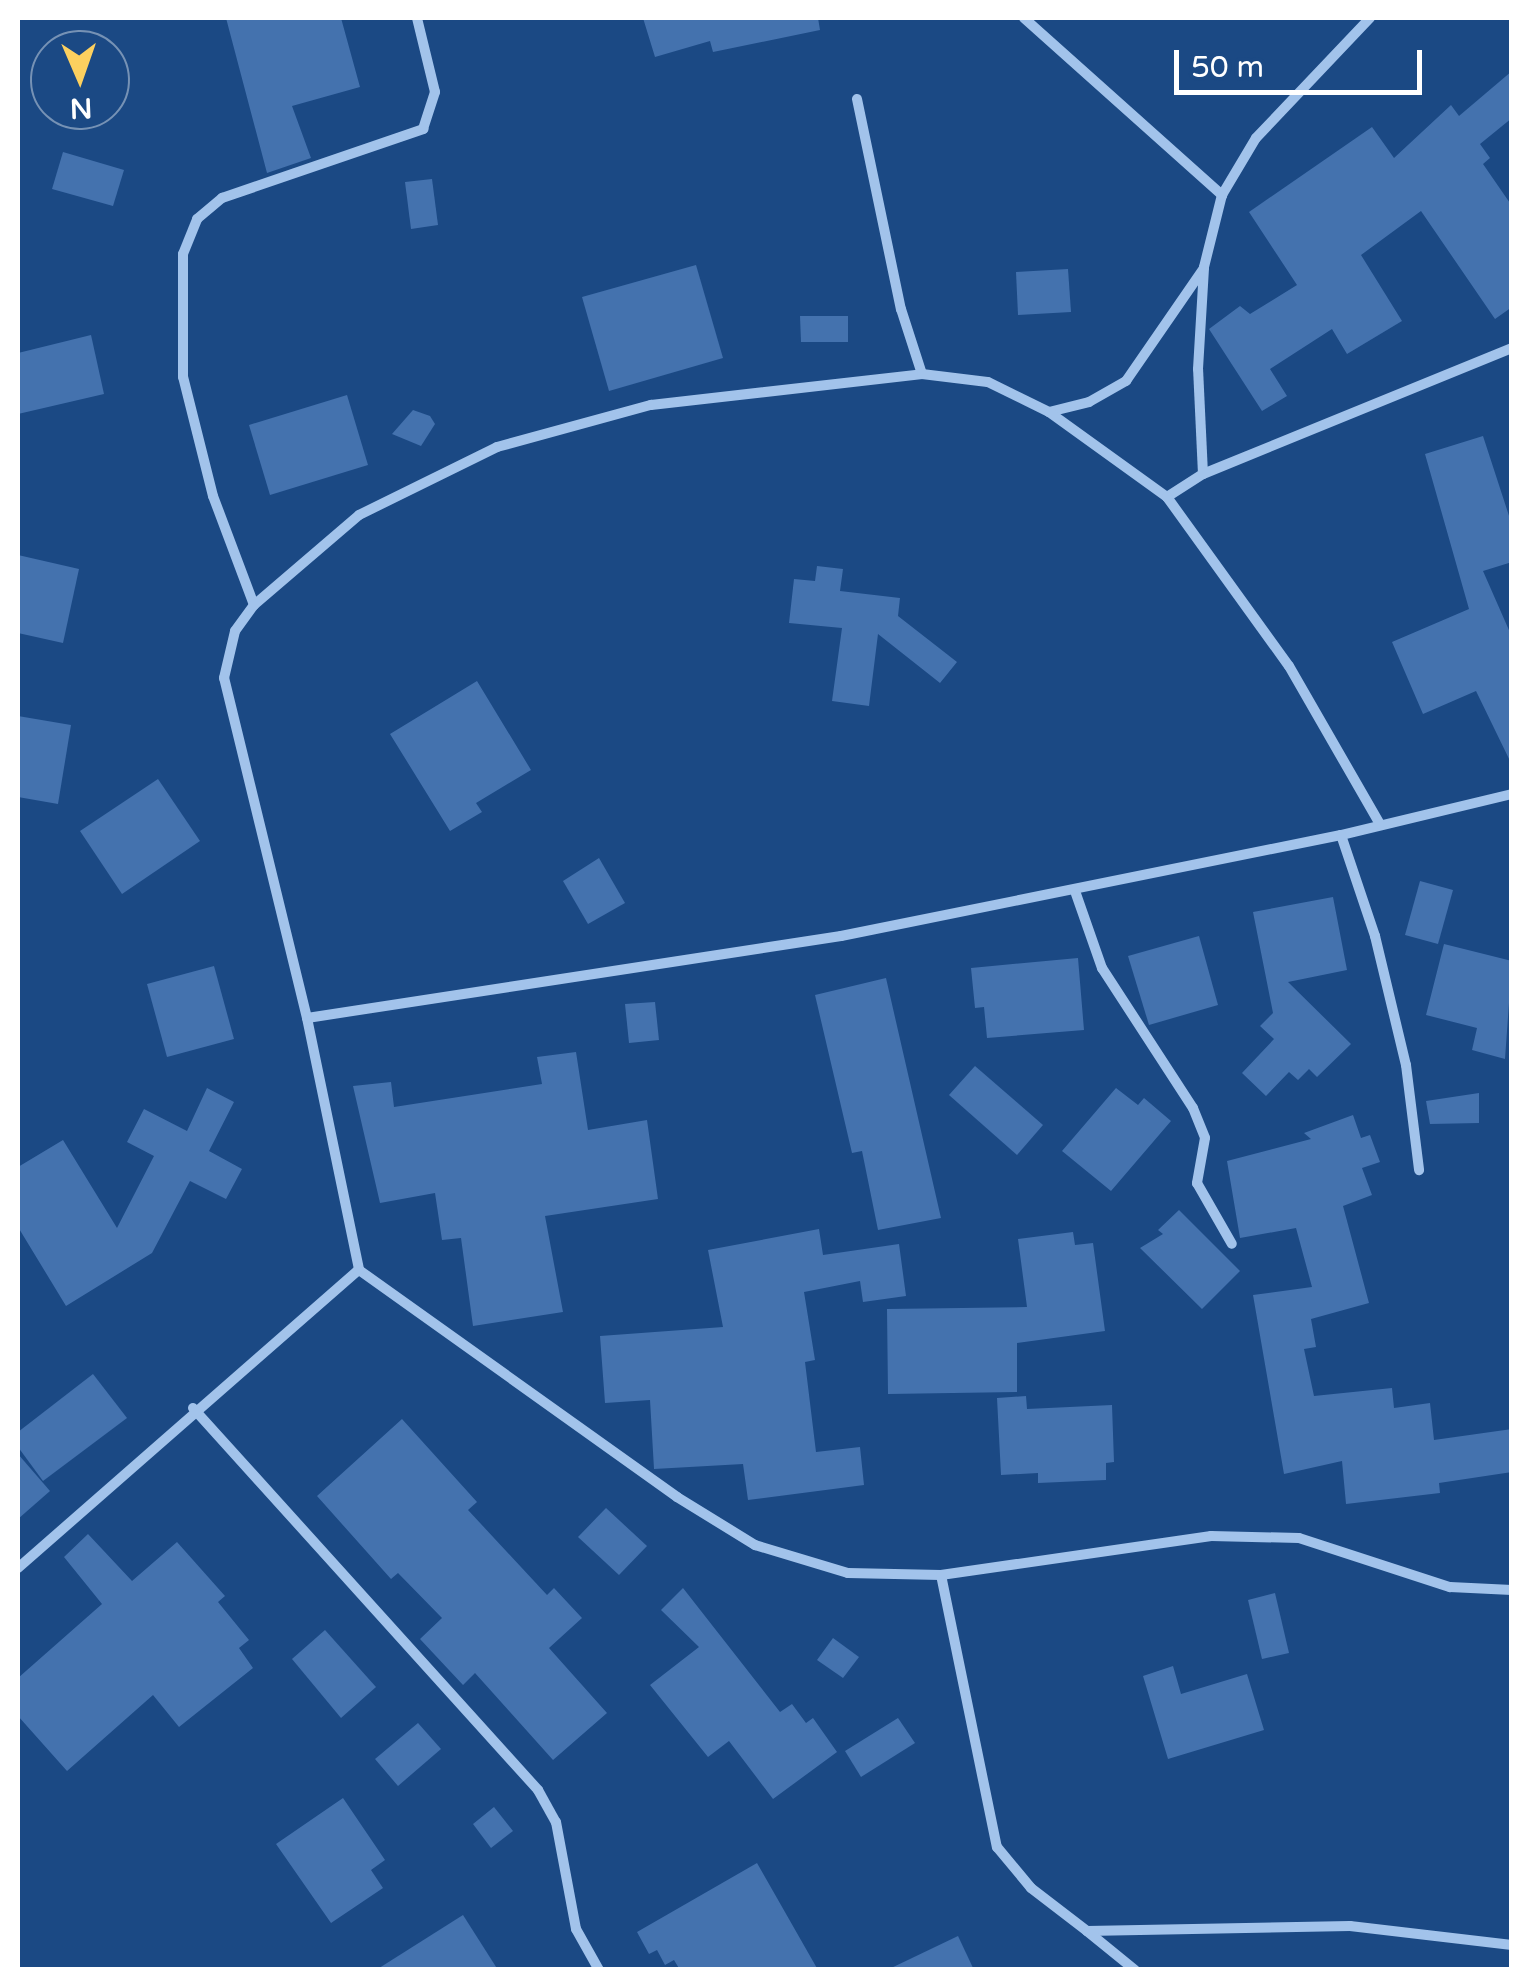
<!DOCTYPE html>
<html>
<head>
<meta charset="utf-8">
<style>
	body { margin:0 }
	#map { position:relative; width:1529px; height:1987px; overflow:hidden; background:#1b4984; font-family:"Varela Round",sans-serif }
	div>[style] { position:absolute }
	.building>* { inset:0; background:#4472ae }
	.street>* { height:10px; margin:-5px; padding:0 5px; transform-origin:5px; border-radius:5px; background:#a2c3eb }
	span { translate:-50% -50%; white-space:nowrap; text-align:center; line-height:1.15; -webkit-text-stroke:8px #1b4984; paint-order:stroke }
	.frame { position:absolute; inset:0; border:20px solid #fff; pointer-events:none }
	.north { position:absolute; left:30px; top:30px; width:100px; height:100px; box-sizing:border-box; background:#1b4984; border:2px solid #7692b5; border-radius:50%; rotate:178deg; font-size:28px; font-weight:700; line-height:40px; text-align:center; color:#fff }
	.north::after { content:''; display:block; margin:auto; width:35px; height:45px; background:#fcd05f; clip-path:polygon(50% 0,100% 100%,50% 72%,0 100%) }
	.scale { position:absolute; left:1174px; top:50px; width:248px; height:45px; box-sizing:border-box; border:5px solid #fff; border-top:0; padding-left:12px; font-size:30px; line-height:35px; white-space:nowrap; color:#fff; -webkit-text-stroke:8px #1b4984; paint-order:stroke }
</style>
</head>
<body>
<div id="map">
	<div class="building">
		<div style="clip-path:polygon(226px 18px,341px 18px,360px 87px,292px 106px,311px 158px,267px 173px)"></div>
		<div style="clip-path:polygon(643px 18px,818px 18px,820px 30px,713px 52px,710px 41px,655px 57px)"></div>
		<div style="clip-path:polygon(1512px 71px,1512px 118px,1480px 144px,1490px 158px,1483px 164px,1512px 206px,1512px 307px,1495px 319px,1421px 211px,1361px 255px,1402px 321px,1347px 354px,1332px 329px,1270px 369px,1287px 396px,1262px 411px,1209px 329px,1240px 306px,1250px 314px,1297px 285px,1249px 212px,1372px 127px,1394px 158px,1451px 105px,1459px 116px)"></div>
		<div style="clip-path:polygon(63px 152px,124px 170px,113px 206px,52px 189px)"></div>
		<div style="clip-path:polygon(432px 179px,438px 225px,411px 229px,405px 182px)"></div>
		<div style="clip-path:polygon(696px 265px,723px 358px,609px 391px,582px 297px)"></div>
		<div style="clip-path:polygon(1068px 269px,1071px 312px,1018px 315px,1016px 272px)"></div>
		<div style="clip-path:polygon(800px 316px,848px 316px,848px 342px,801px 342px)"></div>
		<div style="clip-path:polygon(91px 335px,104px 394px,18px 414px,18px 353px)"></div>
		<div style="clip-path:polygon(347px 395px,368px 465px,270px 495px,249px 425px)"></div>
		<div style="clip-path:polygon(413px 410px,430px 416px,435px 424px,421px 446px,392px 434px)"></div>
		<div style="clip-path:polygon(1483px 436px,1512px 525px,1512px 562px,1483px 571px,1512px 637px,1512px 765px,1476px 691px,1423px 714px,1392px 642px,1469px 609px,1425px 454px)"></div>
		<div style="clip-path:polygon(18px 555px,79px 569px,63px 643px,18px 633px)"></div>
		<div style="clip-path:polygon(817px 566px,843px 569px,840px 591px,900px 598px,898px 616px,957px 662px,940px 683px,878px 634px,869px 706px,832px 701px,842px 628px,789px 623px,794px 579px,815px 581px)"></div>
		<div style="clip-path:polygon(477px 681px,531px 770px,476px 803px,482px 812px,450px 831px,390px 734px)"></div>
		<div style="clip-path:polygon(18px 716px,71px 725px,58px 804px,18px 797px)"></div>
		<div style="clip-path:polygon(158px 779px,200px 841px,122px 894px,80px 831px)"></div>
		<div style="clip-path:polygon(599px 858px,625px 903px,588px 924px,563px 881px)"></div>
		<div style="clip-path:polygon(1420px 881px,1453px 890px,1438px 944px,1405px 935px)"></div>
		<div style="clip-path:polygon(1333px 897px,1347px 970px,1288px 982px,1351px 1044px,1317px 1077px,1309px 1069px,1298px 1080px,1289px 1072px,1266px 1096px,1242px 1073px,1274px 1039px,1260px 1026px,1273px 1013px,1253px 912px)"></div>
		<div style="clip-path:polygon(1199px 936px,1218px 1005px,1149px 1025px,1128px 956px)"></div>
		<div style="clip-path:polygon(1444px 944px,1512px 961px,1505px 1059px,1472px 1050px,1477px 1028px,1426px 1015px)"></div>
		<div style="clip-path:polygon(1078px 958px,1084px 1030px,987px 1038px,984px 1007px,975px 1008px,971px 968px)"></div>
		<div style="clip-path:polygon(214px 966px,234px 1039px,167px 1057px,147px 984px)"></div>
		<div style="clip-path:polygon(886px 978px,941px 1218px,878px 1230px,862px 1151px,852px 1153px,815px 995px)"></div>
		<div style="clip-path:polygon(655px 1002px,659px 1040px,629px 1043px,625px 1004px)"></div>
		<div style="clip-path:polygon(576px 1052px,588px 1130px,647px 1120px,658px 1199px,545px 1216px,563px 1312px,473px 1326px,461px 1238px,442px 1240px,435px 1193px,380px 1203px,353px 1086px,391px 1082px,394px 1107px,542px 1084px,537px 1057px)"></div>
		<div style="clip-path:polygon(975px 1066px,1043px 1125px,1017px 1155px,949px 1095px)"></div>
		<div style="clip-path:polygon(207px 1088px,234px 1102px,209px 1151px,242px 1169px,226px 1199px,190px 1181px,152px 1253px,66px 1306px,18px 1227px,18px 1167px,63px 1140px,117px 1228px,154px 1156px,127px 1142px,144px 1109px,187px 1131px)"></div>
		<div style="clip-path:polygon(1116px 1088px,1138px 1105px,1144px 1098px,1171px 1121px,1111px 1191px,1062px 1151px)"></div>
		<div style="clip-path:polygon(1479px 1093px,1479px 1123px,1430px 1124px,1426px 1101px)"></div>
		<div style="clip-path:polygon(1353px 1115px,1361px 1138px,1370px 1135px,1380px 1162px,1362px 1168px,1372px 1195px,1343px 1206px,1369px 1303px,1311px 1319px,1316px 1347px,1304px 1349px,1314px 1396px,1392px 1388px,1394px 1408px,1430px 1403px,1434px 1440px,1512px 1429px,1512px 1472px,1439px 1483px,1440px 1493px,1346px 1504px,1342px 1461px,1284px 1474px,1253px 1295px,1312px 1287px,1296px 1228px,1240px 1238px,1227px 1161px,1311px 1139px,1304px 1133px)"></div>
		<div style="clip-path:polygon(1179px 1210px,1240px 1271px,1202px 1309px,1140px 1248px,1163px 1234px,1158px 1230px)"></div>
		<div style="clip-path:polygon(819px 1229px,823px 1255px,899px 1244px,906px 1296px,863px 1302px,860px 1281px,804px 1292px,815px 1360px,805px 1362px,816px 1452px,860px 1447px,864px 1485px,748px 1500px,743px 1464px,654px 1469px,650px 1400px,605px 1403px,600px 1336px,723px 1327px,708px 1250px)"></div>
		<div style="clip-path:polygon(1073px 1232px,1075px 1245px,1093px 1243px,1105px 1331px,1017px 1343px,1017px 1392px,888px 1394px,887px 1309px,1027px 1307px,1018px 1239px)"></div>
		<div style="clip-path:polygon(93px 1374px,127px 1418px,43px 1481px,18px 1447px,18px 1432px)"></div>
		<div style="clip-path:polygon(1026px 1396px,1027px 1409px,1112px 1405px,1114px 1462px,1106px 1463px,1106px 1480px,1038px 1483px,1038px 1473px,1001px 1475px,997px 1398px)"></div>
		<div style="clip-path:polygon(402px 1419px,477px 1502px,468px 1510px,547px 1595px,554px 1588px,582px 1618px,549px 1648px,607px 1713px,553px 1760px,475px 1673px,463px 1685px,420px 1639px,442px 1618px,398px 1573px,391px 1579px,317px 1496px)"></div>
		<div style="clip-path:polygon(18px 1454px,50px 1491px,18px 1519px)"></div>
		<div style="clip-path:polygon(606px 1508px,647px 1546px,619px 1575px,578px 1537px)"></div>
		<div style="clip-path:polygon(88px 1534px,132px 1581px,177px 1542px,225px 1596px,218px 1602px,249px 1640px,239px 1648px,253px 1668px,179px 1727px,153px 1695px,67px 1771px,18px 1716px,18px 1678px,102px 1604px,64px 1557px)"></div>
		<div style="clip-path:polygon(683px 1588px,780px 1712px,792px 1704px,806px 1723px,813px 1718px,837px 1752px,773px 1799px,729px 1741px,708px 1757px,650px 1685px,699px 1647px,661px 1610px)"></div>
		<div style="clip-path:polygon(1275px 1593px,1289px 1653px,1262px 1659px,1248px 1600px)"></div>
		<div style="clip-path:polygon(325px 1630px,376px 1687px,341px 1718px,292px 1659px)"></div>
		<div style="clip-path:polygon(833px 1638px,859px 1657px,843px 1678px,817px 1660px)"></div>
		<div style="clip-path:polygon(1173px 1666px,1181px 1694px,1247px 1674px,1264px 1730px,1168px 1759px,1143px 1676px)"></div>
		<div style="clip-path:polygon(898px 1718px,915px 1743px,861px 1777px,845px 1751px)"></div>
		<div style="clip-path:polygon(418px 1723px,441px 1749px,398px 1786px,375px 1759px)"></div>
		<div style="clip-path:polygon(343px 1798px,385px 1860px,371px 1870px,383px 1888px,331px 1923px,276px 1844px)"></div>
		<div style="clip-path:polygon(494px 1807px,513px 1831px,491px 1848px,473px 1824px)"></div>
		<div style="clip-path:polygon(757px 1863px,818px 1970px,680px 1970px,674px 1960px,665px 1965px,657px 1950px,649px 1954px,637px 1932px)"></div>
		<div style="clip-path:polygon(463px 1915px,498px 1970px,376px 1970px)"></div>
		<div style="clip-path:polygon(958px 1936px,974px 1970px,887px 1970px)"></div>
	</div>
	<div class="street">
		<div style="left:1024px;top:18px;width:266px;rotate:41.8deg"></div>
		<div style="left:857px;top:99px;width:215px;rotate:78.2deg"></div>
		<div style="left:901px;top:309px;width:68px;rotate:72.1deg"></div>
		<div style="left:1049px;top:412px;width:41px;rotate:-14deg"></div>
		<div style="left:1089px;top:402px;width:43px;rotate:-29.6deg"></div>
		<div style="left:1126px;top:381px;width:137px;rotate:-55.4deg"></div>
		<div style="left:1203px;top:474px;width:105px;rotate:-92.7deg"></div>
		<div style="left:1198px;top:369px;width:102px;rotate:-86.6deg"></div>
		<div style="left:1204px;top:267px;width:74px;rotate:-76deg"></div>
		<div style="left:1222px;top:195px;width:66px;rotate:-59.2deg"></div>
		<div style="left:1256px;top:138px;width:166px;rotate:-46.5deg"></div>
		<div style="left:1167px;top:497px;width:43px;rotate:-32.6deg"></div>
		<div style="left:1203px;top:474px;width:334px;rotate:-22.2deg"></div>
		<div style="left:254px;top:605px;width:116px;rotate:-110.6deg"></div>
		<div style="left:213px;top:496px;width:123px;rotate:-104.1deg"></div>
		<div style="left:183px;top:377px;width:123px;rotate:-90deg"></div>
		<div style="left:183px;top:254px;width:38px;rotate:-68deg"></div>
		<div style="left:197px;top:219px;width:33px;rotate:-40deg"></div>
		<div style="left:222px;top:198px;width:213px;rotate:-18.9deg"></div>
		<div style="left:423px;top:129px;width:39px;rotate:-72deg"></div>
		<div style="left:435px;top:92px;width:76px;rotate:-103.7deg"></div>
		<div style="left:1512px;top:794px;width:176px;rotate:166.5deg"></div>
		<div style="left:1341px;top:835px;width:510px;rotate:168.58deg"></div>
		<div style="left:841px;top:936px;width:540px;rotate:171.27deg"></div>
		<div style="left:307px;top:1018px;width:257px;rotate:78.3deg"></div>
		<div style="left:359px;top:1270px;width:391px;rotate:35.5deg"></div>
		<div style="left:677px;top:1497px;width:92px;rotate:31.6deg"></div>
		<div style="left:755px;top:1545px;width:97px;rotate:16.8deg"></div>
		<div style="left:848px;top:1573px;width:93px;rotate:1.2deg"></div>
		<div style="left:941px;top:1575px;width:273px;rotate:-8.2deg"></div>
		<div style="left:1211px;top:1536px;width:88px;rotate:1.3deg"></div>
		<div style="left:1299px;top:1538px;width:159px;rotate:18deg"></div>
		<div style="left:1450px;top:1587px;width:62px;rotate:2.8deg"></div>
		<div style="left:1341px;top:835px;width:107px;rotate:71.4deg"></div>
		<div style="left:1375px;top:936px;width:133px;rotate:76.5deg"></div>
		<div style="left:1406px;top:1065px;width:106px;rotate:82.9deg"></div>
		<div style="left:1075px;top:891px;width:82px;rotate:70.7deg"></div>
		<div style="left:1102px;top:968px;width:167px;rotate:57deg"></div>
		<div style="left:1193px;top:1108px;width:32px;rotate:68deg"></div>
		<div style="left:1205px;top:1138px;width:46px;rotate:100.1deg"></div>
		<div style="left:1197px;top:1183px;width:70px;rotate:60.2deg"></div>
		<div style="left:307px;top:1018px;width:350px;rotate:-103.7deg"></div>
		<div style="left:224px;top:678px;width:48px;rotate:-76.8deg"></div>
		<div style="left:235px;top:631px;width:32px;rotate:-54deg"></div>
		<div style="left:254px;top:605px;width:138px;rotate:-40.6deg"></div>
		<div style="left:359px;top:515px;width:154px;rotate:-26.2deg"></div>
		<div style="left:497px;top:447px;width:160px;rotate:-15.3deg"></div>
		<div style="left:651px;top:405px;width:273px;rotate:-6.5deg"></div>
		<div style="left:922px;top:374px;width:66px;rotate:6.9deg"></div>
		<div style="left:988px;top:382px;width:68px;rotate:26.2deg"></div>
		<div style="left:1049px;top:412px;width:145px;rotate:35.8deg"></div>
		<div style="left:1167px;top:497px;width:208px;rotate:54.2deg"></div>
		<div style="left:1289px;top:666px;width:182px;rotate:60.1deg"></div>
		<div style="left:193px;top:1408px;width:515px;rotate:47.91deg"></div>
		<div style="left:538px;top:1790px;width:37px;rotate:61deg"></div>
		<div style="left:556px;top:1822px;width:109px;rotate:79.4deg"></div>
		<div style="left:576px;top:1929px;width:47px;rotate:60.7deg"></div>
		<div style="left:18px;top:1568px;width:453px;rotate:-41.2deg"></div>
		<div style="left:941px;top:1575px;width:278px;rotate:78.4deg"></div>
		<div style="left:997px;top:1847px;width:53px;rotate:50.3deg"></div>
		<div style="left:1031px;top:1888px;width:71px;rotate:37.5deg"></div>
		<div style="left:1087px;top:1931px;width:263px;rotate:-1.1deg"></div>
		<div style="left:1350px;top:1926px;width:163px;rotate:6.7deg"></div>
		<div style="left:1087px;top:1931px;width:62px;rotate:39.1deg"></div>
	</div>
	<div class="frame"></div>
	<div class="north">N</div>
	<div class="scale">50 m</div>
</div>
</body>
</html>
